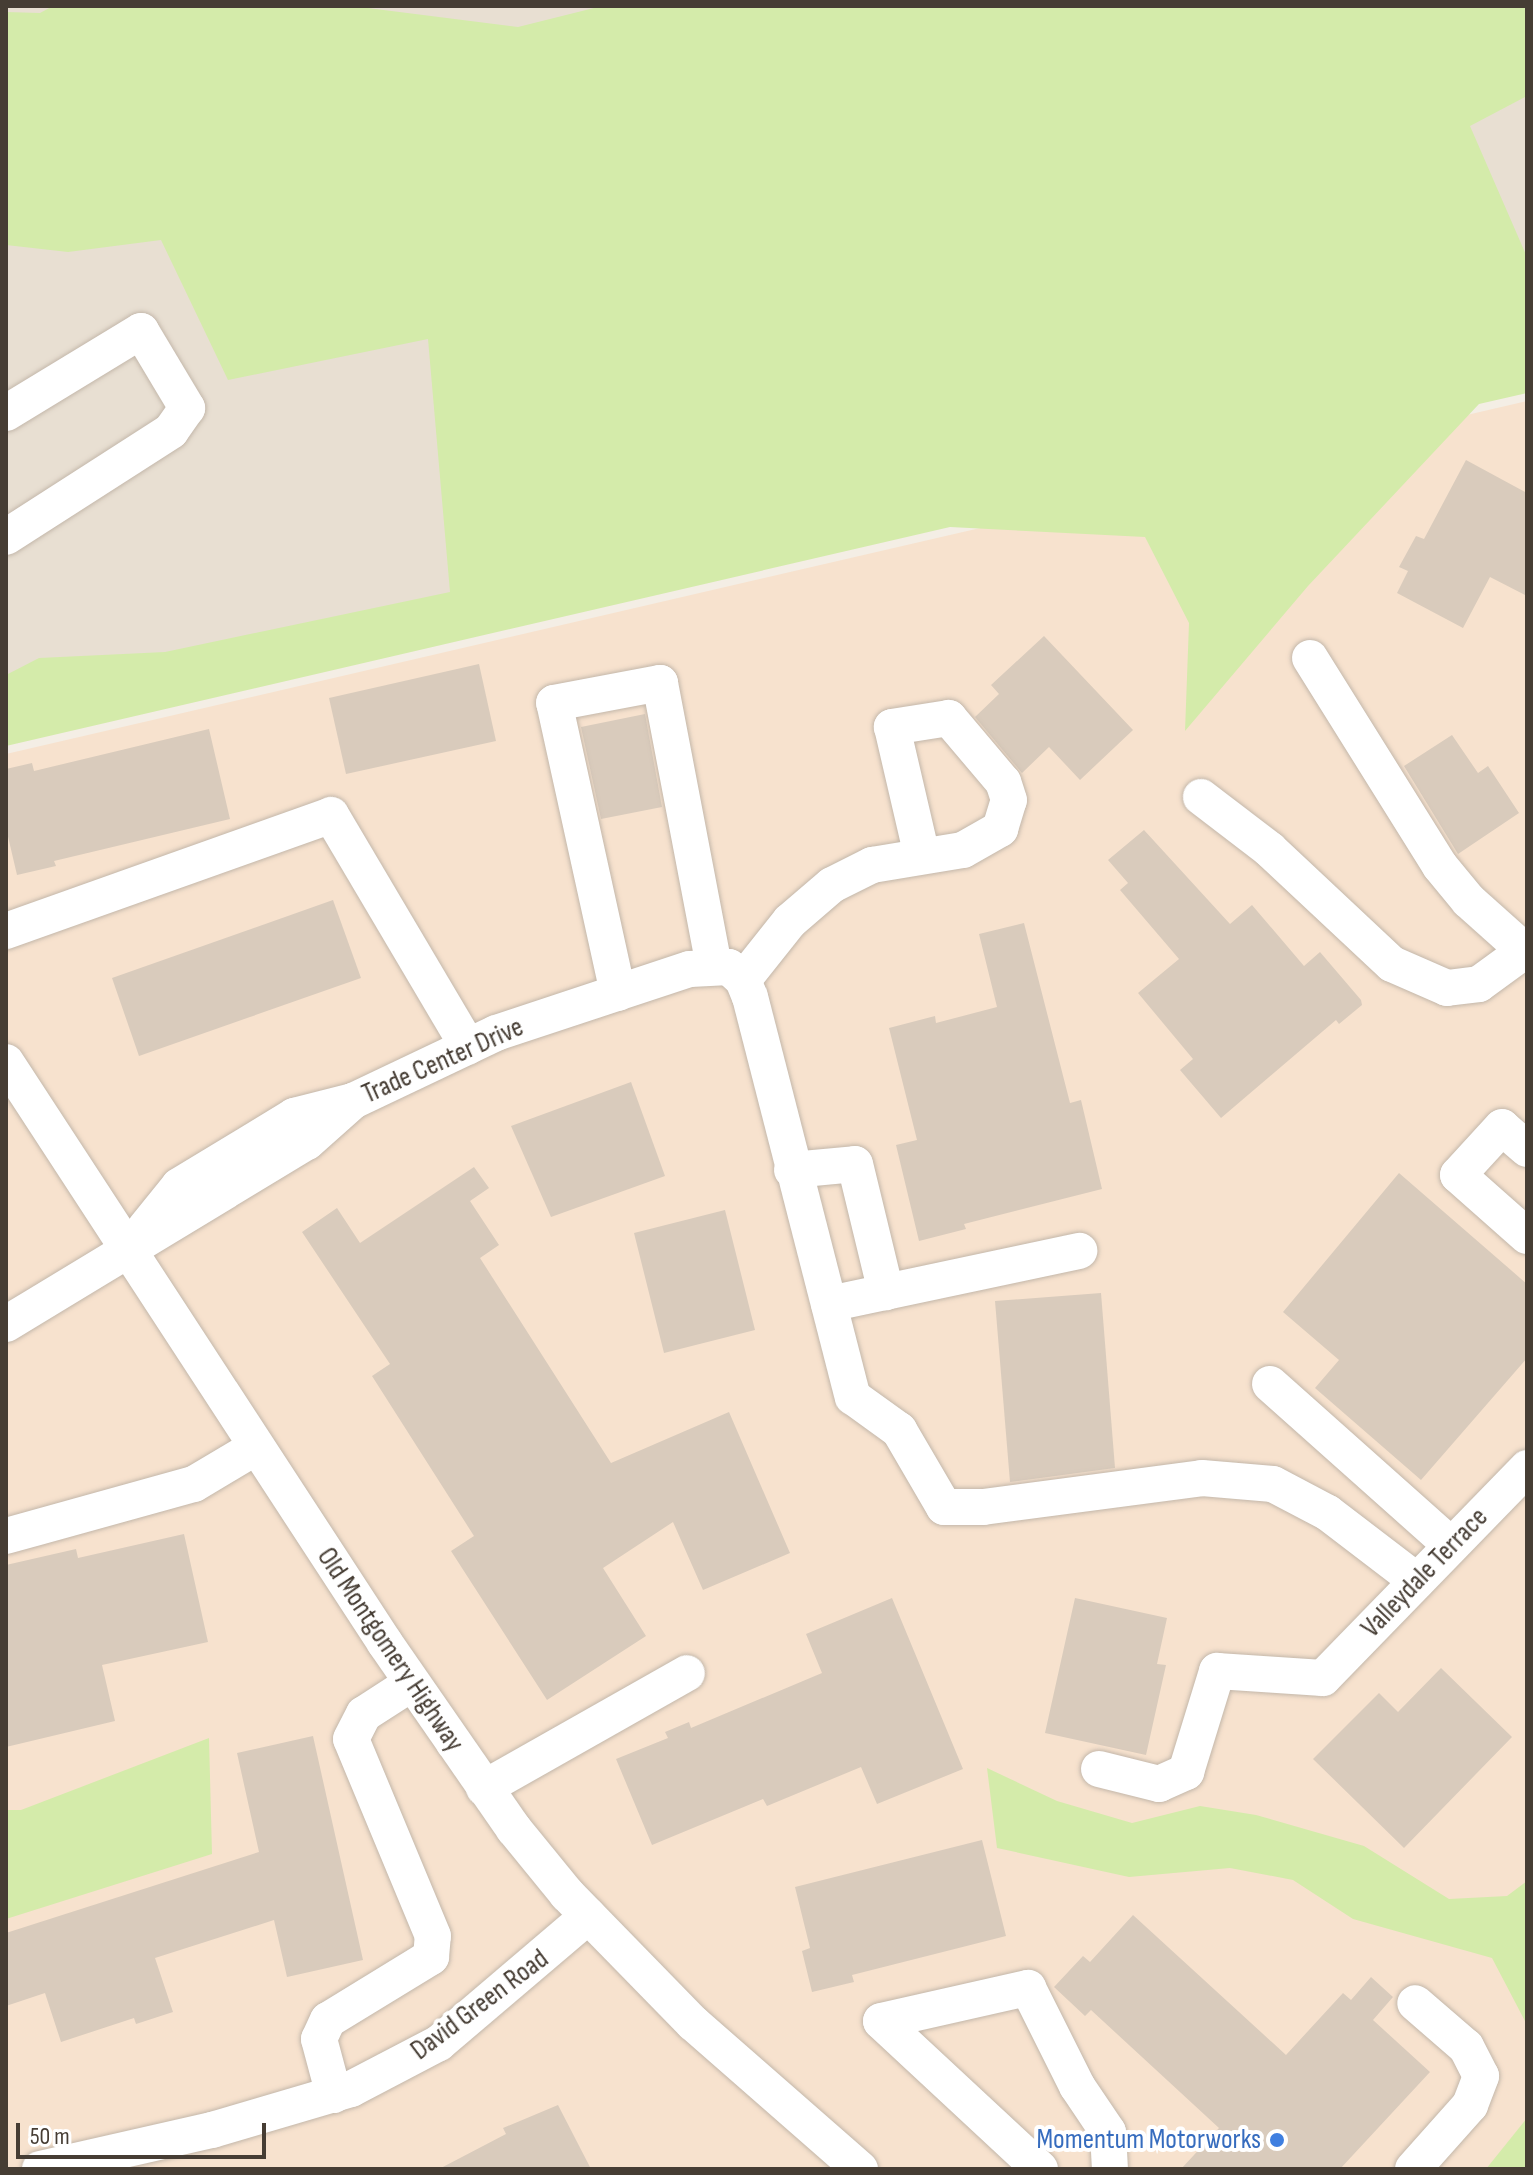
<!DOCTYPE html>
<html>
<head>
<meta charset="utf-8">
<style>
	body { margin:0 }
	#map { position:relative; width:1533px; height:2175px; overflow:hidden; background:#f4eee5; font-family:"Sofia Sans Condensed",sans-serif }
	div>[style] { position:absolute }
	.residential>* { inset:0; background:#e8dfd2 }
	.commercial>* { inset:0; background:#f7e2ce }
	.green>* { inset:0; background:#d4ebaa }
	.building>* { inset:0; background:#d9cbbc }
	.roads { filter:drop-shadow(0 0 2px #c3b7aa) drop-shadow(0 0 2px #c3b7aa) }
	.minor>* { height:36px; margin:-18px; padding:0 18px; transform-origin:18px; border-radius:18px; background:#fff }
	.dots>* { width:22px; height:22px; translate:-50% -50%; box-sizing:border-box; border:4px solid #fff; border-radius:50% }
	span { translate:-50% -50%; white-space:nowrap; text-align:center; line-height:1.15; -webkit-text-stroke:8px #fff; paint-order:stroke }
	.street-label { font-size:28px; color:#463d34 }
	.shop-label { font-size:28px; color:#366cbe }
	.right { translate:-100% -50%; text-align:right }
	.frame { position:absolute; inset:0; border:8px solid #463d34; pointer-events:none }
	.scale { position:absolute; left:16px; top:2123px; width:250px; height:36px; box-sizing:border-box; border:4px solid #463d34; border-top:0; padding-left:10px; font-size:24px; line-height:28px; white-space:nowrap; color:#463d34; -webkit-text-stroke:6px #fff; paint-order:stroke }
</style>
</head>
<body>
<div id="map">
	<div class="residential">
		<div style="clip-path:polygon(6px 6px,1527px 6px,1527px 367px,6px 713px)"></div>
	</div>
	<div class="commercial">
		<div style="clip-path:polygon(1527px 401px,1527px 2169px,6px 2169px,6px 754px)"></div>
	</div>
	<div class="green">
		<div style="clip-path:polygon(53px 6px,352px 6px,518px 27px,602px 6px,1527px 6px,1527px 96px,1470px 126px,1527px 257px,1527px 393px,1479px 404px,1308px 586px,1185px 731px,1189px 623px,1145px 537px,950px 527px,6px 746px,6px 675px,39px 658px,165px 652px,450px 592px,428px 339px,228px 380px,161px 240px,68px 252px,6px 245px,6px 12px,40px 13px)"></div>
		<div style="clip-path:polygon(209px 1738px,212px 1854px,6px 1919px,6px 1810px,21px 1810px)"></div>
		<div style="clip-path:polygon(987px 1768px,1057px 1801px,1132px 1823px,1200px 1806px,1256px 1815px,1364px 1846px,1449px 1899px,1507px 1896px,1527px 1881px,1527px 2025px,1492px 1958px,1353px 1919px,1293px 1880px,1230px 1868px,1129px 1877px,997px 1848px)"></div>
		<div style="clip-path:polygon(1527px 2118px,1527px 2169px,1486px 2169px)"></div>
	</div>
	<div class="building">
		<div style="clip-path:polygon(1466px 460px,1527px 493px,1527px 596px,1490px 577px,1463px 628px,1397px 593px,1408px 571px,1399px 567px,1416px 536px,1424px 539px)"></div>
		<div style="clip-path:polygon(1044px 636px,1133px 730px,1080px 780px,1049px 747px,1022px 773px,975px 717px,999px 694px,991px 685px)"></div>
		<div style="clip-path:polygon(479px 664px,496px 741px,346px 774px,329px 698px)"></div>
		<div style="clip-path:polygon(645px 714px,662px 807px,601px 819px,581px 727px)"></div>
		<div style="clip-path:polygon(209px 729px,230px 819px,54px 861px,56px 866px,17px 875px,6px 828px,6px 769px,32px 763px,34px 771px)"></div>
		<div style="clip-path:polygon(1452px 735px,1478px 773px,1488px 766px,1519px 813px,1458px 854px,1404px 766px)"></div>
		<div style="clip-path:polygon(1144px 830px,1230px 924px,1252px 905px,1304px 966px,1320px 952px,1361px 1000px,1362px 1005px,1339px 1024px,1336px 1020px,1221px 1118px,1180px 1070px,1193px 1059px,1138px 993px,1179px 959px,1120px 890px,1128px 883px,1108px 860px)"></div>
		<div style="clip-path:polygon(333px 900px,361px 978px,139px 1056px,112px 978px)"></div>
		<div style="clip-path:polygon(1024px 923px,1070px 1103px,1081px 1100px,1102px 1189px,964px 1224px,966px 1229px,919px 1241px,896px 1145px,917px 1140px,889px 1028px,935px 1016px,936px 1023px,997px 1007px,979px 934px)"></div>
		<div style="clip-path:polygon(631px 1082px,665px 1176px,551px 1217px,511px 1126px)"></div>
		<div style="clip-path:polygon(474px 1167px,489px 1188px,470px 1201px,499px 1245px,480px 1258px,611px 1463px,729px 1412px,790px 1553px,703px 1590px,673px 1522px,603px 1568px,646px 1636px,547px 1700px,451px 1551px,474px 1536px,372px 1376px,390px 1364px,302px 1232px,337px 1208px,360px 1243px)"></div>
		<div style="clip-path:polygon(1399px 1173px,1527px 1284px,1527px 1358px,1421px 1480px,1315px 1388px,1339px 1360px,1283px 1312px)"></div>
		<div style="clip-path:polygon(725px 1210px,755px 1330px,664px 1353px,634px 1233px)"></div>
		<div style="clip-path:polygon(1101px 1293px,1115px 1468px,1010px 1482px,995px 1301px)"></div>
		<div style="clip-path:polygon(184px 1534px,208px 1642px,102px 1665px,115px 1721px,6px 1747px,6px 1565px,76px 1549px,78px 1558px)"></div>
		<div style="clip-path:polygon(892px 1598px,963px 1769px,877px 1804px,861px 1767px,767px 1806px,763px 1799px,652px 1845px,616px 1759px,668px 1738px,665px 1732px,689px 1722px,691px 1728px,822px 1673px,806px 1634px)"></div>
		<div style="clip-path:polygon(1075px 1598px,1167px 1618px,1157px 1664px,1166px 1665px,1146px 1755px,1045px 1733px)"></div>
		<div style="clip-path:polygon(1441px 1668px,1512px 1737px,1404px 1848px,1313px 1759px,1379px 1693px,1398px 1712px)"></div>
		<div style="clip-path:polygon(313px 1736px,363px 1960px,287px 1977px,274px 1920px,155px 1958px,173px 2012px,136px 2024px,134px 2018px,61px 2042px,45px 1993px,6px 2006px,6px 1933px,259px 1852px,237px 1753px)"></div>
		<div style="clip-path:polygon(982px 1840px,1006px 1936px,852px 1975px,854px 1982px,812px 1992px,802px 1951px,810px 1948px,795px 1887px)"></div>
		<div style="clip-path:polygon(1133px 1915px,1286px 2055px,1343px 1993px,1351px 2000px,1371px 1977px,1393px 1997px,1373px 2020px,1430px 2072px,1340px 2169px,1181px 2169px,1219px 2128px,1091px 2010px,1085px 2016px,1054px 1987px,1083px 1956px,1090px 1962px)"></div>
		<div style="clip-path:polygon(558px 2105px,591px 2169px,439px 2169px,506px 2134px,503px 2128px)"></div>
	</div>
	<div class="roads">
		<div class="minor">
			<div style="left:6px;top:413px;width:158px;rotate:-31.3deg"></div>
			<div style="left:141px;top:331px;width:90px;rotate:59.1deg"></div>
			<div style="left:187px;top:408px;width:28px;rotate:125deg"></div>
			<div style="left:171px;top:431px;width:196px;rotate:147.3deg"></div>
			<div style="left:1310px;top:658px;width:245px;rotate:58deg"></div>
			<div style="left:1440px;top:866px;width:45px;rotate:50.4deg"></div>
			<div style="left:1469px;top:901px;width:75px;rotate:41.8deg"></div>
			<div style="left:1201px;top:797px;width:86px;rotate:37.4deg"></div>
			<div style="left:1269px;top:849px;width:168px;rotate:43.1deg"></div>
			<div style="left:1392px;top:964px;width:60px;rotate:23.6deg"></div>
			<div style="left:1447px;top:988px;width:32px;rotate:-7deg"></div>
			<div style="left:1479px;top:984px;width:59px;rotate:-36.1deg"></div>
			<div style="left:6px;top:931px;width:345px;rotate:-19.6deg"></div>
			<div style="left:331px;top:815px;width:269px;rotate:59.4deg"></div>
			<div style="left:743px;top:980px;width:75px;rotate:-51.5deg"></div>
			<div style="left:790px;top:921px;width:55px;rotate:-40.6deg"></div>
			<div style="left:832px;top:885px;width:45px;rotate:-26.6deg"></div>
			<div style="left:872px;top:865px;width:92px;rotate:-9.4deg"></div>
			<div style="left:963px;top:850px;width:43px;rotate:-29.6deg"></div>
			<div style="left:1000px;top:829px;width:30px;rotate:-73deg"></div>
			<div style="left:1009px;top:800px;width:19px;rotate:-108deg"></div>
			<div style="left:1003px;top:782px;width:84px;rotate:-130.2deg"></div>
			<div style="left:949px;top:718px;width:58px;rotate:171deg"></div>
			<div style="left:892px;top:727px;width:132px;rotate:76.9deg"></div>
			<div style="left:618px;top:993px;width:297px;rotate:-102.4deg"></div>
			<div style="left:554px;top:703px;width:108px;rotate:-10.7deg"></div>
			<div style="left:660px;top:683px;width:288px;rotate:79.2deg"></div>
			<div style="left:6px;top:1062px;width:694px;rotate:56.88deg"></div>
			<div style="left:385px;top:1643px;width:226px;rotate:55.3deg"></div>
			<div style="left:514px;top:1829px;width:84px;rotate:50.8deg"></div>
			<div style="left:567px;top:1894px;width:180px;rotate:45.7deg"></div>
			<div style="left:693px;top:2023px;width:222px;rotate:41.2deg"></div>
			<div style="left:1527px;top:1149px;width:33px;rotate:-139deg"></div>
			<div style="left:1502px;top:1127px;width:65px;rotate:132.5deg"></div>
			<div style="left:1458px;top:1175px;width:92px;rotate:41.5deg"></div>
			<div style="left:792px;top:1170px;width:63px;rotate:-5.4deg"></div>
			<div style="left:855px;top:1164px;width:132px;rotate:76.4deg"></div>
			<div style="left:145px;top:1228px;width:54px;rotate:-51deg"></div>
			<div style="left:179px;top:1186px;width:135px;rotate:-31.3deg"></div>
			<div style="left:294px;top:1116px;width:61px;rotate:-14.3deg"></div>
			<div style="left:829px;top:1304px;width:256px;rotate:-12deg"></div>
			<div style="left:6px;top:1324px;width:352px;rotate:-31.2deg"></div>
			<div style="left:307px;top:1142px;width:62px;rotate:-41.7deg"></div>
			<div style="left:353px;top:1101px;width:158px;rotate:-25.4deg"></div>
			<div style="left:496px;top:1033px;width:204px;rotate:-18.3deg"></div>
			<div style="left:690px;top:969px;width:39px;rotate:-3deg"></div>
			<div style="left:729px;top:967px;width:19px;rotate:43deg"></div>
			<div style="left:743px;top:980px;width:18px;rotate:68deg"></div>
			<div style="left:750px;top:997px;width:413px;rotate:75.6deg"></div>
			<div style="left:853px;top:1397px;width:57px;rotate:35.7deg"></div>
			<div style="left:899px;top:1430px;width:89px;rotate:59.7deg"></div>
			<div style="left:944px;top:1507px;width:39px"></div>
			<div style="left:983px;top:1507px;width:221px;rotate:-7.5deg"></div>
			<div style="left:1202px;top:1478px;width:71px;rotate:4.8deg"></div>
			<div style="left:1273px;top:1484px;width:62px;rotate:27.8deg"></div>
			<div style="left:1328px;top:1513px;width:112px;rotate:37.4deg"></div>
			<div style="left:1270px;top:1384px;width:242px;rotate:41.7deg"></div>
			<div style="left:6px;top:1536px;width:195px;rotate:-15.5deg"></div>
			<div style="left:194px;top:1484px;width:72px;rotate:-30.8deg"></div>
			<div style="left:1099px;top:1769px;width:62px;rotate:14deg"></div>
			<div style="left:1159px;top:1784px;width:30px;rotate:-24deg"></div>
			<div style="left:1186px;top:1772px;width:106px;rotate:-72.9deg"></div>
			<div style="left:1217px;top:1671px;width:106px;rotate:3.8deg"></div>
			<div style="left:1323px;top:1678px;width:293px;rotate:-45.8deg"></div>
			<div style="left:484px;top:1788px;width:233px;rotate:-29.5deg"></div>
			<div style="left:334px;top:2095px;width:58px;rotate:-105deg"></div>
			<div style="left:319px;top:2039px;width:21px;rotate:-65deg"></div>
			<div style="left:328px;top:2020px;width:121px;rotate:-31.5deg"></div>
			<div style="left:431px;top:1957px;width:21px;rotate:-85deg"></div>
			<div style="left:433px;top:1936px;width:213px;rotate:-112.6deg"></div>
			<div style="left:351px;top:1739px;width:28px;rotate:-63deg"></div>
			<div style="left:364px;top:1714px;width:57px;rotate:-32.9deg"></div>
			<div style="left:40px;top:2169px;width:176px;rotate:-12.8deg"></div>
			<div style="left:212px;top:2130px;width:145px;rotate:-16.4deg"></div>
			<div style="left:351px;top:2089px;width:99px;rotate:-27.6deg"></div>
			<div style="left:439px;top:2043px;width:196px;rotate:-40.4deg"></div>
			<div style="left:1040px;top:2169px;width:217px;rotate:-137.1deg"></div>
			<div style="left:881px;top:2021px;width:151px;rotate:-12.7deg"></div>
			<div style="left:1028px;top:1988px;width:110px;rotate:63.4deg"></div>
			<div style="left:1077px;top:2086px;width:55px;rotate:56deg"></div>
			<div style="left:1108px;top:2132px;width:37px;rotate:87deg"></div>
			<div style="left:1413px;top:2169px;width:86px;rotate:-48.3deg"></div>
			<div style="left:1470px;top:2105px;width:31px;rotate:-69deg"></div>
			<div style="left:1481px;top:2076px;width:33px;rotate:-117deg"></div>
			<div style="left:1466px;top:2047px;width:67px;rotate:-139.2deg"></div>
		</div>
	</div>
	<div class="dots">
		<div style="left:1277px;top:2140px;background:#3f7fe0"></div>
	</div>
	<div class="street-label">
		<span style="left:443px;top:1061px;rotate:-24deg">Trade Center Drive</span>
		<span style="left:1425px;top:1573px;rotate:-46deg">Valleydale Terrace</span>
		<span style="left:390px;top:1650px;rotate:56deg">Old Montgomery Highway</span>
		<span style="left:480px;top:2005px;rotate:-37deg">David Green Road</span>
	</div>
	<div class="shop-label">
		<span class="right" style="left:1261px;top:2140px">Momentum Motorworks</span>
	</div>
	<div class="frame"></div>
	<div class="scale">50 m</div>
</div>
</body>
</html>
